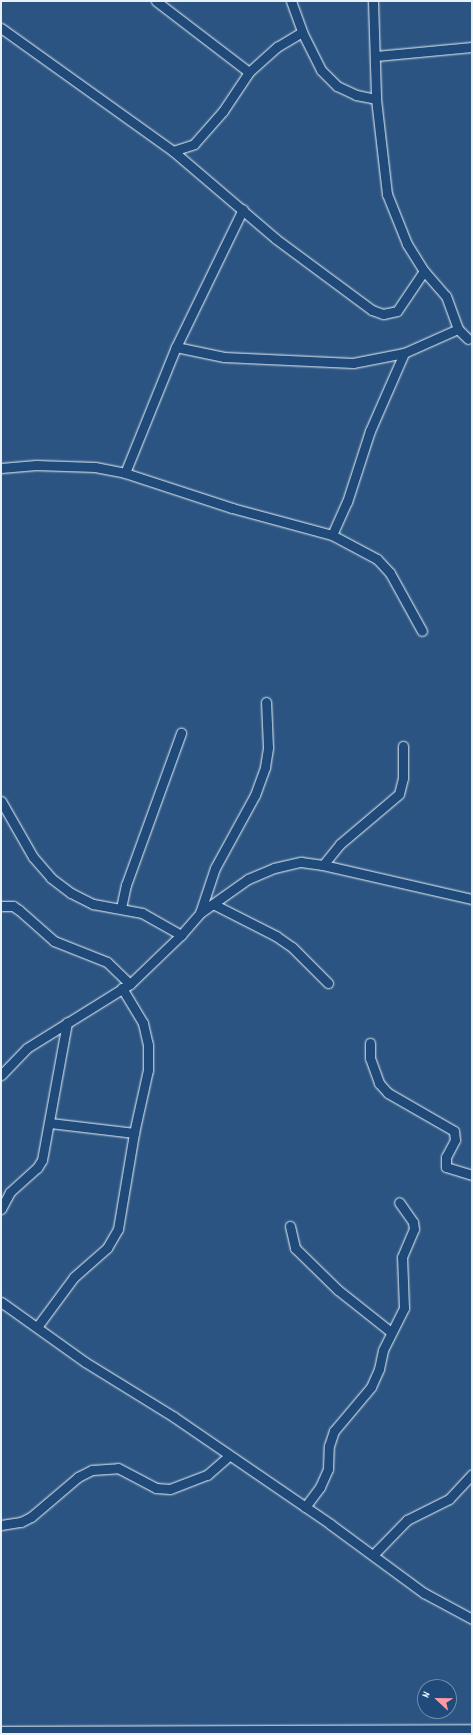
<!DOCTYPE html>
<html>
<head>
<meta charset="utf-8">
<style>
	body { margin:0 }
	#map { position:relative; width:473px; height:1735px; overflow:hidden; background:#2b5482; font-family:Dekko,sans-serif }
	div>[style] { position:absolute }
	.roads { filter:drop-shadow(0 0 1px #e8f1f8) drop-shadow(0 0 1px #e8f1f8) }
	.minor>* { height:9px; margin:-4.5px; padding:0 4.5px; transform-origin:4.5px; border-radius:4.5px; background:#1f4a7a }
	span { translate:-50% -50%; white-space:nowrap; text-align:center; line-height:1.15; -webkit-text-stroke:3px #1f4a7a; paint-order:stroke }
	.frame { position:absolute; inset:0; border:2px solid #e8f1f8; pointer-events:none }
	.north { position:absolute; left:417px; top:1679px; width:40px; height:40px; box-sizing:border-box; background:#1f4a7a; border:1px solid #6f8dac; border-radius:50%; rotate:292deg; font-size:11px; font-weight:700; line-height:16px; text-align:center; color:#e8f1f8 }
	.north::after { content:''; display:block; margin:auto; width:14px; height:18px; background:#ff9aa2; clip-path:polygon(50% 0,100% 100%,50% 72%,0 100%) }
</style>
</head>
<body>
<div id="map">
	<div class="roads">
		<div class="minor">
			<div style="left:156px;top:1px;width:117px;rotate:37.4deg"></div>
			<div style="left:291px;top:1px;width:33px;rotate:70deg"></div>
			<div style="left:302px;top:32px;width:42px;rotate:63.4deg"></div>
			<div style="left:321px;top:70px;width:23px;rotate:45deg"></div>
			<div style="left:337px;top:86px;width:21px;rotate:25deg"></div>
			<div style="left:356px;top:95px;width:20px;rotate:11deg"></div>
			<div style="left:373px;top:1px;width:98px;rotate:88.2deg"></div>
			<div style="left:376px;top:99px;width:96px;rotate:83.4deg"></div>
			<div style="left:387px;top:194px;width:54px;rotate:68.2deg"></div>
			<div style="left:407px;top:244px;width:32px;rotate:58deg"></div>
			<div style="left:424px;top:271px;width:33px;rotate:49deg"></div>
			<div style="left:446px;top:296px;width:35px;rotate:70deg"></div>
			<div style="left:458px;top:329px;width:14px;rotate:45deg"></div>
			<div style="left:1px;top:28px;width:211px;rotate:35.6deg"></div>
			<div style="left:173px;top:151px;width:135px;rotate:40.5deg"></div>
			<div style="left:276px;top:239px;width:119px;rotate:36.5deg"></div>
			<div style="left:372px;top:310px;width:12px;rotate:20deg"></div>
			<div style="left:383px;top:314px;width:14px;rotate:-12deg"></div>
			<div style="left:397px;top:311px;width:48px;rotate:-56deg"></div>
			<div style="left:376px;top:56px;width:96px;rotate:-5.4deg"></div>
			<div style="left:173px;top:151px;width:22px;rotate:-18deg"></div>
			<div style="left:194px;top:144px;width:44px;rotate:-48.7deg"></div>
			<div style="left:223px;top:111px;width:47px;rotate:-56.3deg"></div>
			<div style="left:249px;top:72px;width:38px;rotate:-42deg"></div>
			<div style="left:277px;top:47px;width:29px;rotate:-31deg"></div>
			<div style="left:176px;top:347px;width:49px;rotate:11.8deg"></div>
			<div style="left:224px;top:357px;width:129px;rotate:2.7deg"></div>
			<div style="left:353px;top:363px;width:52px;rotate:-11.1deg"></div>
			<div style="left:404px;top:353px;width:59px;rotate:-24deg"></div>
			<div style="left:1px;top:468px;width:35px;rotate:-5deg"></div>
			<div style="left:36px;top:465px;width:59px;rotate:1.9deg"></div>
			<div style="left:95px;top:467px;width:31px;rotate:11deg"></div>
			<div style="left:125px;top:473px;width:113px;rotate:18.1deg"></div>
			<div style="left:232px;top:508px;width:104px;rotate:15.1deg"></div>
			<div style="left:332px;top:535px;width:51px;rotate:28.1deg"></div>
			<div style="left:377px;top:559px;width:19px;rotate:47deg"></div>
			<div style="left:390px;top:573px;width:66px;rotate:61.1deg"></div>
			<div style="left:125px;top:473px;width:136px;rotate:-68deg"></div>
			<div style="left:176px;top:347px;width:153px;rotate:-64.1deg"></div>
			<div style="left:332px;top:535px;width:36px;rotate:-66deg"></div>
			<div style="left:347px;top:502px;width:75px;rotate:-72.1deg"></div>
			<div style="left:370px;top:431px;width:85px;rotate:-66.4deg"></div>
			<div style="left:1px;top:801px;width:64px;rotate:60.3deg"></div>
			<div style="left:33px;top:857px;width:28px;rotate:49deg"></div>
			<div style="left:51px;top:878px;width:25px;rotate:37deg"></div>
			<div style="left:71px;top:893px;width:25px;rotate:27deg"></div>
			<div style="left:93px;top:904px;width:50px;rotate:10.4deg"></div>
			<div style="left:142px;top:913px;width:45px;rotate:29.4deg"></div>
			<div style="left:323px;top:865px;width:27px;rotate:-51deg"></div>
			<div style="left:340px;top:844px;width:77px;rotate:-40.3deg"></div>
			<div style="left:399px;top:794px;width:16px;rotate:-76deg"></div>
			<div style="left:403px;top:778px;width:32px;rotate:-90deg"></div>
			<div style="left:213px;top:904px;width:71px;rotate:26.9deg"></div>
			<div style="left:276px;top:936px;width:19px;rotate:35deg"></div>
			<div style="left:292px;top:947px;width:51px;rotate:45deg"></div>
			<div style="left:1px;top:906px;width:12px"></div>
			<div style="left:13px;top:906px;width:7px;rotate:34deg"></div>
			<div style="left:19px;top:910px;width:47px;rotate:41.5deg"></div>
			<div style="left:54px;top:941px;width:57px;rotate:21.6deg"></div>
			<div style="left:107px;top:962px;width:32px;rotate:44deg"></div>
			<div style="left:121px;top:908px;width:24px;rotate:-78deg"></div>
			<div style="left:126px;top:885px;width:162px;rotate:-70.1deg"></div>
			<div style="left:200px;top:913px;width:47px;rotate:-71.6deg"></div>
			<div style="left:215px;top:868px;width:83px;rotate:-61.3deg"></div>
			<div style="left:255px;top:795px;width:30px;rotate:-70deg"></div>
			<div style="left:265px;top:767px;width:20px;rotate:-81deg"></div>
			<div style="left:268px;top:747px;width:45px;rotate:-92.5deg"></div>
			<div style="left:370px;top:1043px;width:15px;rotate:90deg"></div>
			<div style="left:370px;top:1058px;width:27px;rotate:70deg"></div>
			<div style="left:379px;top:1083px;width:13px;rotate:48deg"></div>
			<div style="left:388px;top:1093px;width:76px;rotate:29.9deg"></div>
			<div style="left:454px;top:1131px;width:9px;rotate:84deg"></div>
			<div style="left:455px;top:1140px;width:19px;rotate:118deg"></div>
			<div style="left:446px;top:1157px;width:10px;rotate:90deg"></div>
			<div style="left:446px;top:1167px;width:27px;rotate:17deg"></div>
			<div style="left:1px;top:1075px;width:37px;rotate:-46deg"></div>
			<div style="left:27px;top:1048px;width:121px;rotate:-31.9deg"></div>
			<div style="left:130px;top:984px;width:71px;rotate:-43.9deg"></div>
			<div style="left:181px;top:935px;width:29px;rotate:-49deg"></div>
			<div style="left:200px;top:913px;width:59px;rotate:-35.3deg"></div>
			<div style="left:248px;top:879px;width:28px;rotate:-23deg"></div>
			<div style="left:274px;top:868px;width:28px;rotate:-13deg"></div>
			<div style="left:301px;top:862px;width:22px;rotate:8deg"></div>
			<div style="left:323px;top:865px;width:153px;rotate:12.9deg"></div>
			<div style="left:50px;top:1123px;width:85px;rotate:6.8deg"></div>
			<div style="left:1px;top:1209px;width:19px;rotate:-62deg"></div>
			<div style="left:10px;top:1192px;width:36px;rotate:-42deg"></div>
			<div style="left:37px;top:1168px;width:9px;rotate:-58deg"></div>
			<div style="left:42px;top:1160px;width:140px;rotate:-79.7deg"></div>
			<div style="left:290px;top:1226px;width:23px;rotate:77deg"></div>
			<div style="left:295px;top:1248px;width:60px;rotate:44.3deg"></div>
			<div style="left:338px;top:1290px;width:68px;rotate:38.4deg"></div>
			<div style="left:1px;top:1302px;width:103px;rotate:35.5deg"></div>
			<div style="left:85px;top:1362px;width:105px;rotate:31.7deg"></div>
			<div style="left:174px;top:1417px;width:189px;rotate:34.4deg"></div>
			<div style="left:330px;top:1524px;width:117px;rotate:36.3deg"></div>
			<div style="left:424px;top:1593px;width:55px;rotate:28.4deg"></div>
			<div style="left:37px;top:1327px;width:62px;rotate:-53.5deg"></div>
			<div style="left:74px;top:1277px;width:44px;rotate:-41.3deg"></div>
			<div style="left:107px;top:1248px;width:22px;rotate:-60deg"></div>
			<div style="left:118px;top:1229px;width:97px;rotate:-80.5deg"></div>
			<div style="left:134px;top:1133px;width:65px;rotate:-77.5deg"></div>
			<div style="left:148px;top:1070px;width:25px;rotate:-90deg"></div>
			<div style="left:148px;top:1045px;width:23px;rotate:-103deg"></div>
			<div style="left:143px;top:1023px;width:41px;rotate:-121deg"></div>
			<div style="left:305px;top:1507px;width:25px;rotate:-53deg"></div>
			<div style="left:320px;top:1487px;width:20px;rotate:-66deg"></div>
			<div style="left:328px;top:1469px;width:23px;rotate:-88deg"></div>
			<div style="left:329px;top:1446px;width:16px;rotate:-72deg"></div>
			<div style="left:334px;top:1431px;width:57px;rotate:-49.9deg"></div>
			<div style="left:371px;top:1387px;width:20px;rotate:-66deg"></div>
			<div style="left:379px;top:1369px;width:19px;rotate:-78deg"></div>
			<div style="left:383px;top:1350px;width:47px;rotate:-63.4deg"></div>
			<div style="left:404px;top:1308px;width:51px;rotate:-92.2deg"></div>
			<div style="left:402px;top:1257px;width:30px;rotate:-67deg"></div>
			<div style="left:414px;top:1229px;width:7px;rotate:-98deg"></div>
			<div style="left:413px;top:1222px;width:24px;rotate:-125deg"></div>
			<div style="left:1px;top:1525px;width:20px;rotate:-9deg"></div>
			<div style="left:21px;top:1522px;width:11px;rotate:-27deg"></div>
			<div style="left:31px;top:1517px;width:62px;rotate:-40.4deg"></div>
			<div style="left:78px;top:1477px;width:16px;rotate:-27deg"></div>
			<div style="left:92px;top:1470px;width:26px;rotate:-4deg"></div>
			<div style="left:118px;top:1468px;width:43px;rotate:27.8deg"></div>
			<div style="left:156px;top:1488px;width:14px;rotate:4deg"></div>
			<div style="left:170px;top:1489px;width:40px;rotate:-21deg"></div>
			<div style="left:207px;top:1475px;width:29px;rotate:-41deg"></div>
			<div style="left:373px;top:1555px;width:49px;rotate:-45.8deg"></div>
			<div style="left:407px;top:1520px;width:47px;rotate:-26.6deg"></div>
			<div style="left:449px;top:1499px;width:34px;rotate:-47deg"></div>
			<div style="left:1px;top:1731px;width:471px;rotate:-0.2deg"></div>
		</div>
	</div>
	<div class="frame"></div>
	<div class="north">N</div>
</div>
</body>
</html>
